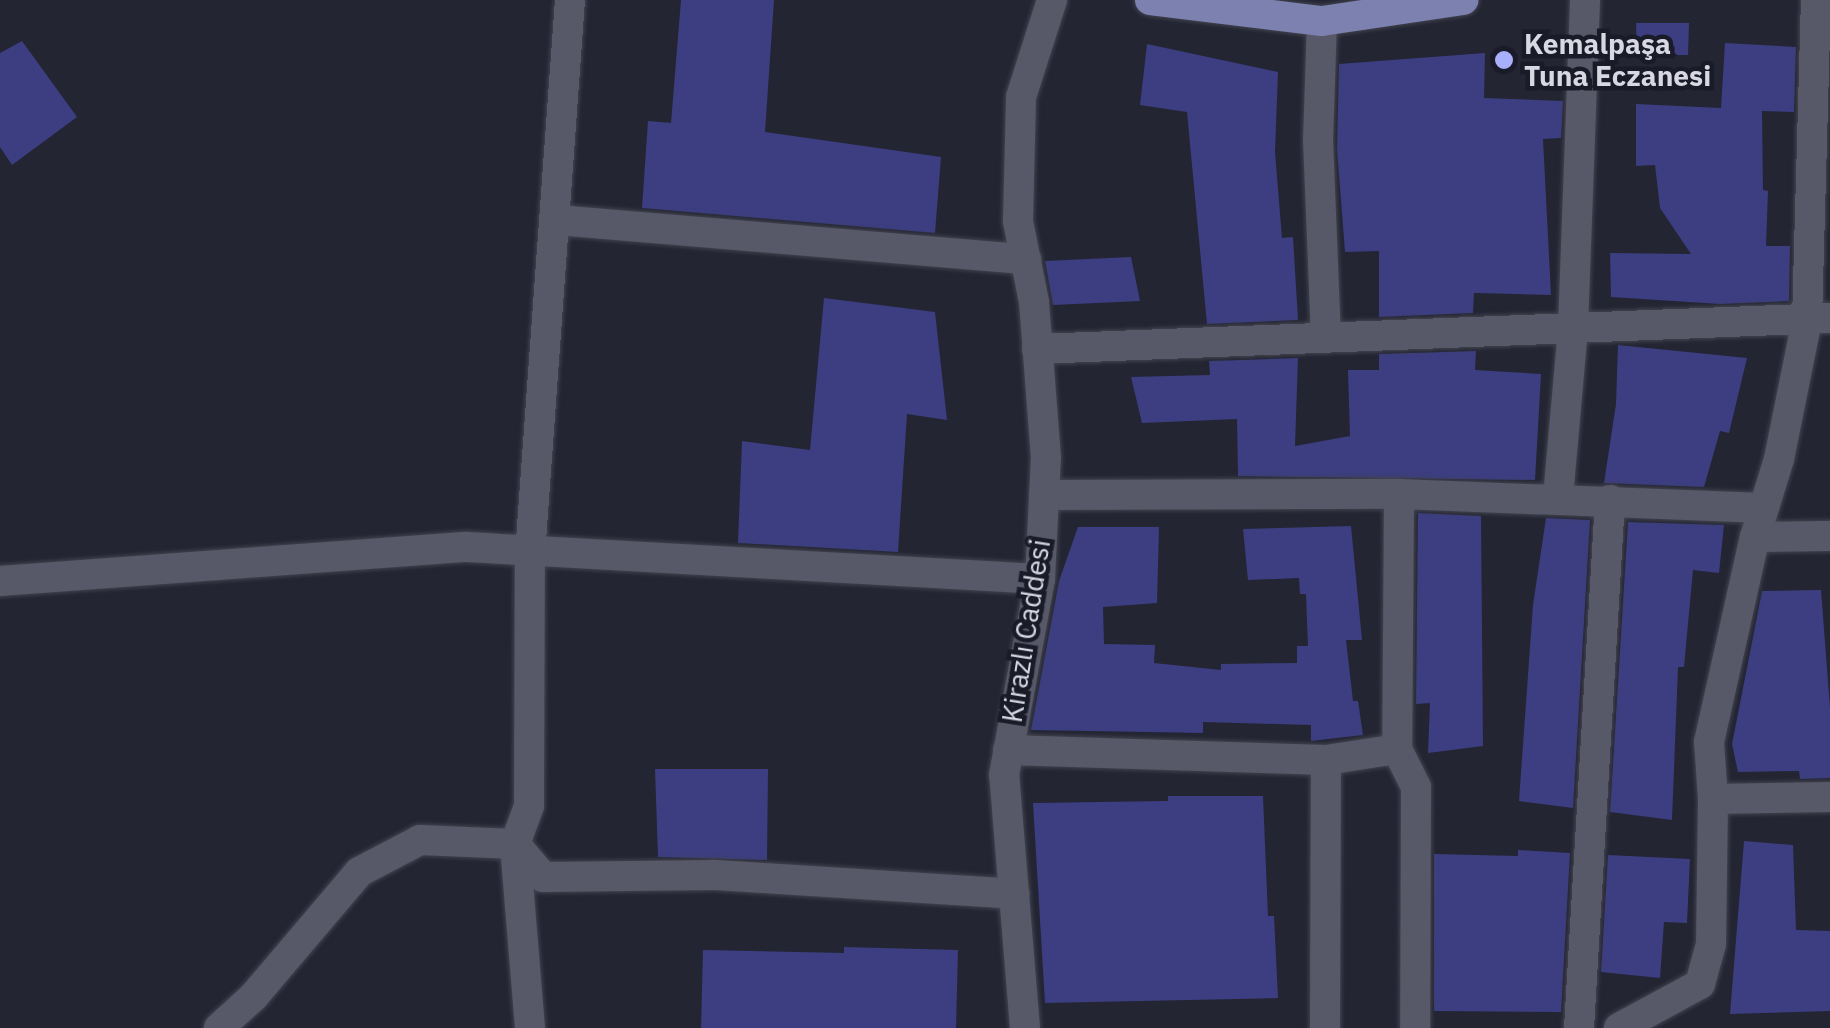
<!DOCTYPE html>
<html>
<head>
<meta charset="utf-8">
<style>
	body { margin:0 }
	#map { position:relative; width:1830px; height:1028px; overflow:hidden; background:#232533; font-family:"IBM Plex Sans",sans-serif }
	div>[style] { position:absolute }
	.building>* { inset:0; background:#3c3e81 }
	.roads { filter:drop-shadow(0 0 2px #42434e) drop-shadow(0 0 2px #42434e) }
	.street>* { height:30px; margin:-15px; padding:0 15px; transform-origin:15px; border-radius:15px; background:#575969 }
	.secondary>* { height:30px; margin:-15px; padding:0 15px; transform-origin:15px; border-radius:15px; background:#575969 }
	.primary>* { height:30px; margin:-15px; padding:0 15px; transform-origin:15px; border-radius:15px; background:#7c81b0 }
	.dots>* { width:28px; height:28px; translate:-50% -50%; box-sizing:border-box; border:5px solid #1a1b28; border-radius:50% }
	span { translate:-50% -50%; white-space:nowrap; text-align:center; line-height:1.15; -webkit-text-stroke:9px #1a1b28; paint-order:stroke }
	.poi-label { font-size:28px; color:#d7d8e2; font-weight:700 }
	.left { translate:0 -50%; text-align:left }
	.street-label { font-size:28px; color:#d7d8e2 }
</style>
</head>
<body>
<div id="map">
	<div class="building">
		<div style="clip-path:polygon(681px 0,774px 0,765px 132px,941px 157px,935px 233px,642px 208px,648px 121px,671px 123px)"></div>
		<div style="clip-path:polygon(1636px 23px,1689px 23px,1688px 55px,1637px 55px)"></div>
		<div style="clip-path:polygon(22px 41px,77px 117px,12px 165px,0 147px,0 53px)"></div>
		<div style="clip-path:polygon(1725px 43px,1796px 47px,1794px 112px,1762px 111px,1763px 190px,1768px 191px,1766px 246px,1790px 246px,1789px 301px,1720px 304px,1611px 297px,1610px 253px,1691px 254px,1660px 208px,1655px 165px,1636px 166px,1636px 104px,1721px 108px)"></div>
		<div style="clip-path:polygon(1147px 44px,1278px 72px,1275px 152px,1282px 238px,1293px 237px,1298px 320px,1207px 324px,1187px 112px,1140px 105px)"></div>
		<div style="clip-path:polygon(1485px 53px,1484px 98px,1563px 101px,1561px 138px,1543px 139px,1551px 295px,1474px 293px,1473px 313px,1379px 317px,1379px 251px,1345px 252px,1337px 149px,1339px 64px)"></div>
		<div style="clip-path:polygon(1131px 257px,1140px 301px,1053px 305px,1045px 261px)"></div>
		<div style="clip-path:polygon(824px 298px,935px 312px,947px 420px,907px 414px,898px 552px,738px 543px,742px 441px,810px 450px)"></div>
		<div style="clip-path:polygon(1618px 345px,1747px 358px,1729px 433px,1720px 431px,1704px 487px,1604px 483px,1616px 404px)"></div>
		<div style="clip-path:polygon(1476px 351px,1475px 370px,1541px 374px,1535px 480px,1238px 476px,1237px 419px,1142px 423px,1131px 377px,1210px 375px,1209px 361px,1298px 358px,1295px 446px,1350px 436px,1348px 370px,1379px 370px,1379px 354px)"></div>
		<div style="clip-path:polygon(1418px 513px,1481px 516px,1483px 746px,1428px 753px,1430px 703px,1416px 704px)"></div>
		<div style="clip-path:polygon(1546px 518px,1590px 520px,1573px 808px,1519px 801px,1533px 605px)"></div>
		<div style="clip-path:polygon(1628px 522px,1724px 525px,1719px 573px,1693px 570px,1684px 667px,1678px 667px,1672px 820px,1610px 812px)"></div>
		<div style="clip-path:polygon(1351px 526px,1362px 640px,1346px 640px,1353px 701px,1358px 701px,1363px 735px,1311px 741px,1311px 725px,1203px 722px,1203px 733px,1031px 730px,1059px 581px,1078px 527px,1159px 527px,1157px 603px,1103px 607px,1104px 644px,1155px 645px,1154px 663px,1221px 670px,1221px 664px,1297px 663px,1297px 646px,1308px 646px,1306px 594px,1300px 594px,1299px 578px,1248px 580px,1243px 529px)"></div>
		<div style="clip-path:polygon(1821px 590px,1830px 708px,1830px 778px,1800px 779px,1799px 771px,1738px 772px,1732px 744px,1762px 591px)"></div>
		<div style="clip-path:polygon(655px 769px,768px 769px,767px 860px,658px 857px)"></div>
		<div style="clip-path:polygon(1168px 796px,1263px 796px,1268px 916px,1274px 916px,1278px 998px,1045px 1003px,1033px 803px,1168px 801px)"></div>
		<div style="clip-path:polygon(1744px 841px,1793px 845px,1796px 930px,1830px 931px,1830px 1011px,1730px 1014px)"></div>
		<div style="clip-path:polygon(1518px 850px,1570px 853px,1561px 1012px,1434px 1011px,1434px 854px,1518px 856px)"></div>
		<div style="clip-path:polygon(1608px 855px,1690px 859px,1687px 923px,1664px 922px,1660px 978px,1601px 972px)"></div>
		<div style="clip-path:polygon(844px 947px,958px 950px,956px 1028px,701px 1028px,703px 950px,844px 953px)"></div>
	</div>
	<div class="roads">
		<div class="street">
			<div style="left:1322px;top:21px;width:118px;rotate:91.9deg"></div>
			<div style="left:1318px;top:139px;width:199px;rotate:87.7deg"></div>
			<div style="left:557px;top:220px;width:471px;rotate:4.8deg"></div>
			<div style="left:1037px;top:349px;width:794px;rotate:-2.24deg"></div>
			<div style="left:1399px;top:494px;width:255px;rotate:90.4deg"></div>
			<div style="left:1397px;top:749px;width:42px;rotate:63.4deg"></div>
			<div style="left:1416px;top:787px;width:241px;rotate:90.2deg"></div>
			<div style="left:1044px;top:495px;width:355px;rotate:-0.2deg"></div>
			<div style="left:1399px;top:494px;width:365px;rotate:2.2deg"></div>
			<div style="left:1558px;top:497px;width:170px;rotate:-84.9deg"></div>
			<div style="left:1573px;top:328px;width:328px;rotate:-87.9deg"></div>
			<div style="left:1755px;top:537px;width:75px;rotate:-0.8deg"></div>
			<div style="left:0;top:581px;width:468px;rotate:-4.2deg"></div>
			<div style="left:467px;top:547px;width:574px;rotate:3.2deg"></div>
			<div style="left:1008px;top:750px;width:318px;rotate:1.8deg"></div>
			<div style="left:1326px;top:760px;width:72px;rotate:-8.8deg"></div>
			<div style="left:1713px;top:799px;width:117px;rotate:-1deg"></div>
			<div style="left:219px;top:1028px;width:47px;rotate:-42.4deg"></div>
			<div style="left:254px;top:996px;width:162px;rotate:-49.7deg"></div>
			<div style="left:359px;top:872px;width:69px;rotate:-27.7deg"></div>
			<div style="left:420px;top:840px;width:95px;rotate:2.4deg"></div>
			<div style="left:515px;top:844px;width:43px;rotate:49.7deg"></div>
			<div style="left:543px;top:877px;width:172px;rotate:-0.7deg"></div>
			<div style="left:715px;top:875px;width:300px;rotate:3.6deg"></div>
			<div style="left:530px;top:1028px;width:185px;rotate:-94.7deg"></div>
			<div style="left:515px;top:844px;width:40px;rotate:-69.8deg"></div>
			<div style="left:529px;top:806px;width:252px;rotate:-89.8deg"></div>
			<div style="left:530px;top:554px;width:555px;rotate:-85.87deg"></div>
			<div style="left:1325px;top:1028px;width:268px;rotate:-89.8deg"></div>
			<div style="left:1579px;top:1028px;width:529px;rotate:-86.64deg"></div>
			<div style="left:1619px;top:1028px;width:92px;rotate:-28.5deg"></div>
			<div style="left:1700px;top:984px;width:41px;rotate:-74.6deg"></div>
			<div style="left:1711px;top:944px;width:145px;rotate:-89.2deg"></div>
			<div style="left:1713px;top:799px;width:57px;rotate:-94deg"></div>
			<div style="left:1709px;top:742px;width:210px;rotate:-77.4deg"></div>
			<div style="left:1755px;top:537px;width:82px;rotate:-72.9deg"></div>
			<div style="left:1779px;top:459px;width:142px;rotate:-78.6deg"></div>
			<div style="left:1807px;top:320px;width:320px;rotate:-88.4deg"></div>
		</div>
		<div class="secondary">
			<div style="left:1025px;top:1028px;width:254px;rotate:-94.7deg"></div>
			<div style="left:1004px;top:775px;width:199px;rotate:-79.6deg"></div>
			<div style="left:1040px;top:579px;width:121px;rotate:-87.2deg"></div>
			<div style="left:1046px;top:458px;width:156px;rotate:-94.4deg"></div>
			<div style="left:1034px;top:302px;width:83px;rotate:-101.2deg"></div>
			<div style="left:1018px;top:221px;width:124px;rotate:-88.6deg"></div>
			<div style="left:1021px;top:97px;width:102px;rotate:-72.3deg"></div>
		</div>
		<div class="primary">
			<div style="left:1150px;top:0;width:173px;rotate:7deg"></div>
			<div style="left:1322px;top:21px;width:143px;rotate:-8.5deg"></div>
		</div>
	</div>
	<div class="dots">
		<div style="left:1504px;top:60px;background:#a8b0fc"></div>
	</div>
	<div class="poi-label">
		<span class="left" style="left:1524px;top:60px">Kemalpaşa<br>Tuna Eczanesi</span>
	</div>
	<div class="street-label">
		<span style="left:1026px;top:631px;rotate:-81deg">Kirazlı Caddesi</span>
	</div>
</div>
</body>
</html>
